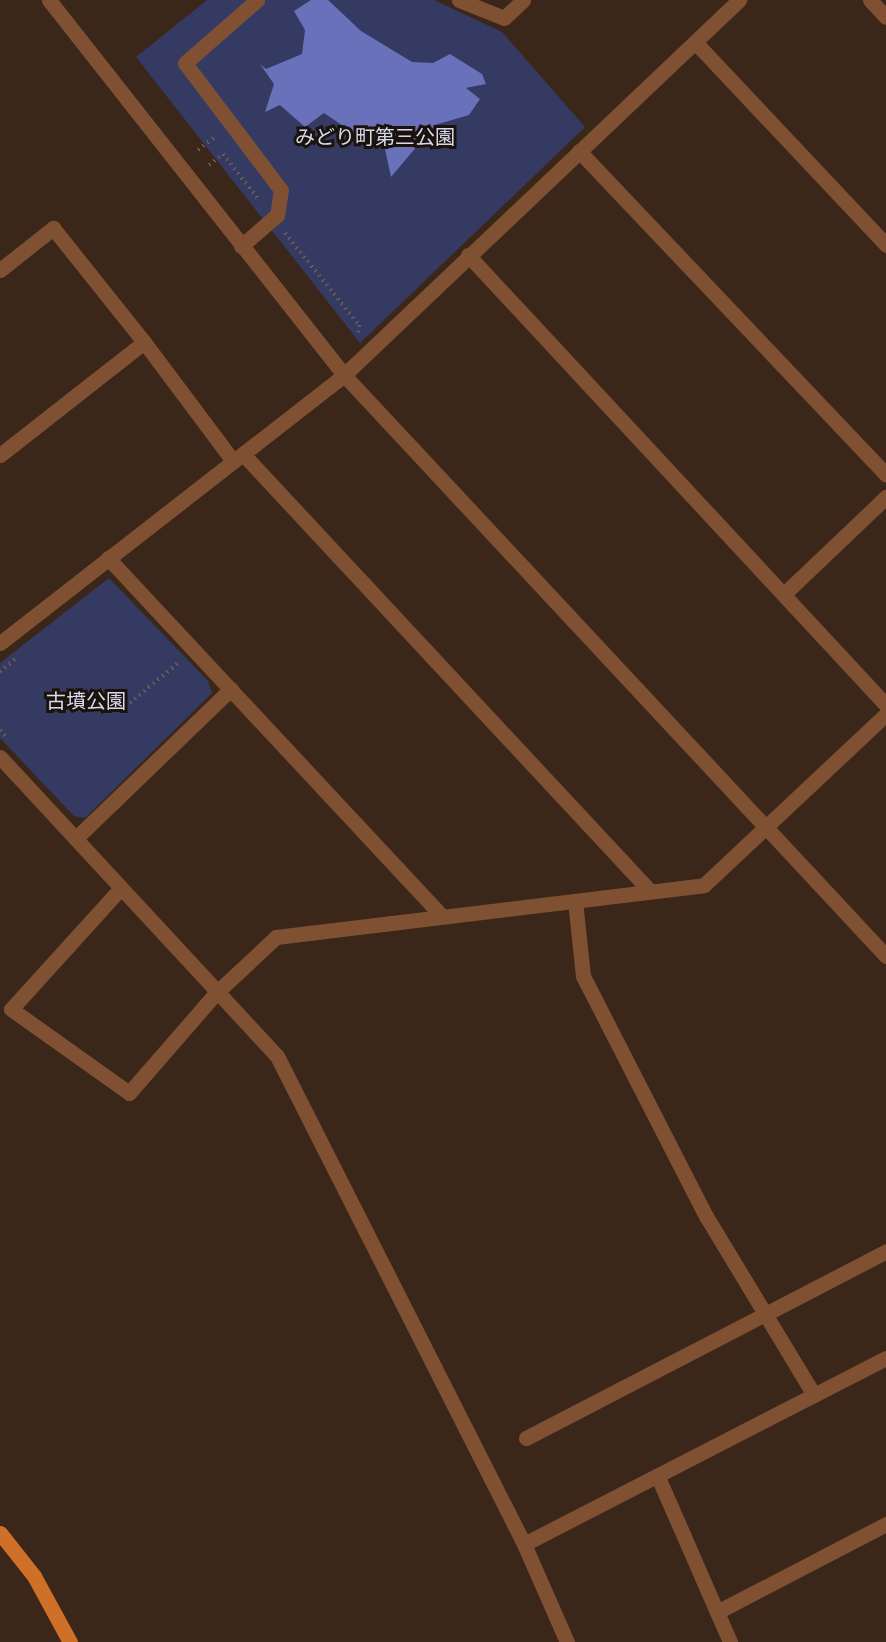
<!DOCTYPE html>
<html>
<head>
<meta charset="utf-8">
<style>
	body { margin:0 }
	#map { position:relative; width:886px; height:1642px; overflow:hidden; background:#3b271a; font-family:Raleway,"Noto Sans JP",sans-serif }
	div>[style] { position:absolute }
	.green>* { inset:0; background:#353a63 }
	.water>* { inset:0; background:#6871b9 }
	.path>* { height:4px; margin-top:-2px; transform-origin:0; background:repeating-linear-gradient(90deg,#705e53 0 1.5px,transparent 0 6px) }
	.minor>* { height:15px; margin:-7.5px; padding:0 7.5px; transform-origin:7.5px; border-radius:7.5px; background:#7f5032 }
	.major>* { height:15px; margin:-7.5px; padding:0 7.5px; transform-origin:7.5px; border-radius:7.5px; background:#cf7028 }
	span { translate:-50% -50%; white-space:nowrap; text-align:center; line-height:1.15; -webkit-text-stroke:6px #1b120c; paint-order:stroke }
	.park-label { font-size:20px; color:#d6daee }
</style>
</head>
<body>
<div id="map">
	<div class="green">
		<div style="clip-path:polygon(207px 0,434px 0,502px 32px,585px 127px,360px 343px,136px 57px)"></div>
		<div style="clip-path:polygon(109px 578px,208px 681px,212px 693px,85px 818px,74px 816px,0 738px,0 663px)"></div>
	</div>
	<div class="water">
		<div style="clip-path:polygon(311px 0,328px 0,361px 31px,412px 62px,433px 63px,450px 54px,482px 74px,486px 84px,466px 88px,480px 99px,469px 115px,435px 125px,391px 177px,382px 135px,361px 138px,324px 113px,305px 127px,280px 105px,265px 112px,274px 84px,260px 64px,266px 69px,302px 54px,305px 30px,294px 11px)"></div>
	</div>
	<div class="path">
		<div style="left:198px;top:150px;width:23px;rotate:-38deg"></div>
		<div style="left:209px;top:165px;width:18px;rotate:-38deg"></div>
		<div style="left:223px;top:154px;width:60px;rotate:51.8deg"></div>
		<div style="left:285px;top:233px;width:118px;rotate:51.2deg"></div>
		<div style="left:359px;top:325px;width:9px;rotate:96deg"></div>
		<div style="left:0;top:672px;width:20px;rotate:-41deg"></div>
		<div style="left:130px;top:703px;width:65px;rotate:-40deg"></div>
		<div style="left:0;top:730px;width:12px;rotate:48deg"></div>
	</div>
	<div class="minor">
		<div style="left:49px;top:0;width:477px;rotate:51.8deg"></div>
		<div style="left:344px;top:375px;width:795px;rotate:46.99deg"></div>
		<div style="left:459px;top:0;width:48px;rotate:21.8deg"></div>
		<div style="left:504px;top:18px;width:26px;rotate:-43deg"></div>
		<div style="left:870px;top:0;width:23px;rotate:47deg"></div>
		<div style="left:695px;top:42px;width:279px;rotate:46.7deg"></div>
		<div style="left:579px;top:151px;width:446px;rotate:46.5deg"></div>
		<div style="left:241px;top:246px;width:48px;rotate:-40.7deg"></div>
		<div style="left:277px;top:215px;width:25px;rotate:-81deg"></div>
		<div style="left:281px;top:190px;width:159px;rotate:-127.1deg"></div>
		<div style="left:185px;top:63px;width:96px;rotate:-41.2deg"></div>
		<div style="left:468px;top:255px;width:614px;rotate:47.11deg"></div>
		<div style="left:0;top:270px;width:68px;rotate:-38.4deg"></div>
		<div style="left:53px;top:228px;width:146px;rotate:51.4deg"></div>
		<div style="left:243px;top:454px;width:596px;rotate:47.04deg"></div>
		<div style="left:0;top:455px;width:183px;rotate:-38.1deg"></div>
		<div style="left:144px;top:342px;width:149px;rotate:53.2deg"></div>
		<div style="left:108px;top:558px;width:487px;rotate:47deg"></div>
		<div style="left:784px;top:594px;width:141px;rotate:-43.6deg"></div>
		<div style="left:0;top:643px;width:436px;rotate:-37.9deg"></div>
		<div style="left:344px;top:375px;width:545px;rotate:-43.51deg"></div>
		<div style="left:0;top:757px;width:408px;rotate:47.2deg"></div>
		<div style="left:277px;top:1056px;width:547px;rotate:63.15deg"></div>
		<div style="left:524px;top:1544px;width:107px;rotate:66.3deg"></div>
		<div style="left:76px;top:838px;width:215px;rotate:-43.9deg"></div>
		<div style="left:120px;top:889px;width:162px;rotate:132.2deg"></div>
		<div style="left:11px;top:1009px;width:145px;rotate:35.4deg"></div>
		<div style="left:129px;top:1093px;width:133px;rotate:-49deg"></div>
		<div style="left:216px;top:993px;width:82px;rotate:-43deg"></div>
		<div style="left:276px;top:937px;width:431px;rotate:-6.9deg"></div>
		<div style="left:704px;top:885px;width:250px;rotate:-43.2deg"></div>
		<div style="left:575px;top:901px;width:75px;rotate:83.9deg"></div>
		<div style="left:583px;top:976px;width:270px;rotate:62.9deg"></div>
		<div style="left:706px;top:1216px;width:209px;rotate:58.9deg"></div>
		<div style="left:526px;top:1438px;width:406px;rotate:-27.4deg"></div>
		<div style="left:658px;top:1477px;width:180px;rotate:66.4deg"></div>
		<div style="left:524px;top:1544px;width:407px;rotate:-27.2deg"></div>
		<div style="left:717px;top:1612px;width:191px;rotate:-27.5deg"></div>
	</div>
	<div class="major">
		<div style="left:0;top:1533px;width:55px;rotate:51.7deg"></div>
		<div style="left:34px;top:1576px;width:75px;rotate:61.4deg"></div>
	</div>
	<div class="park-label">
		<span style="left:375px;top:137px">みどり町第三公園</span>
		<span style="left:86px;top:701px">古墳公園</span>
	</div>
</div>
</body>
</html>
